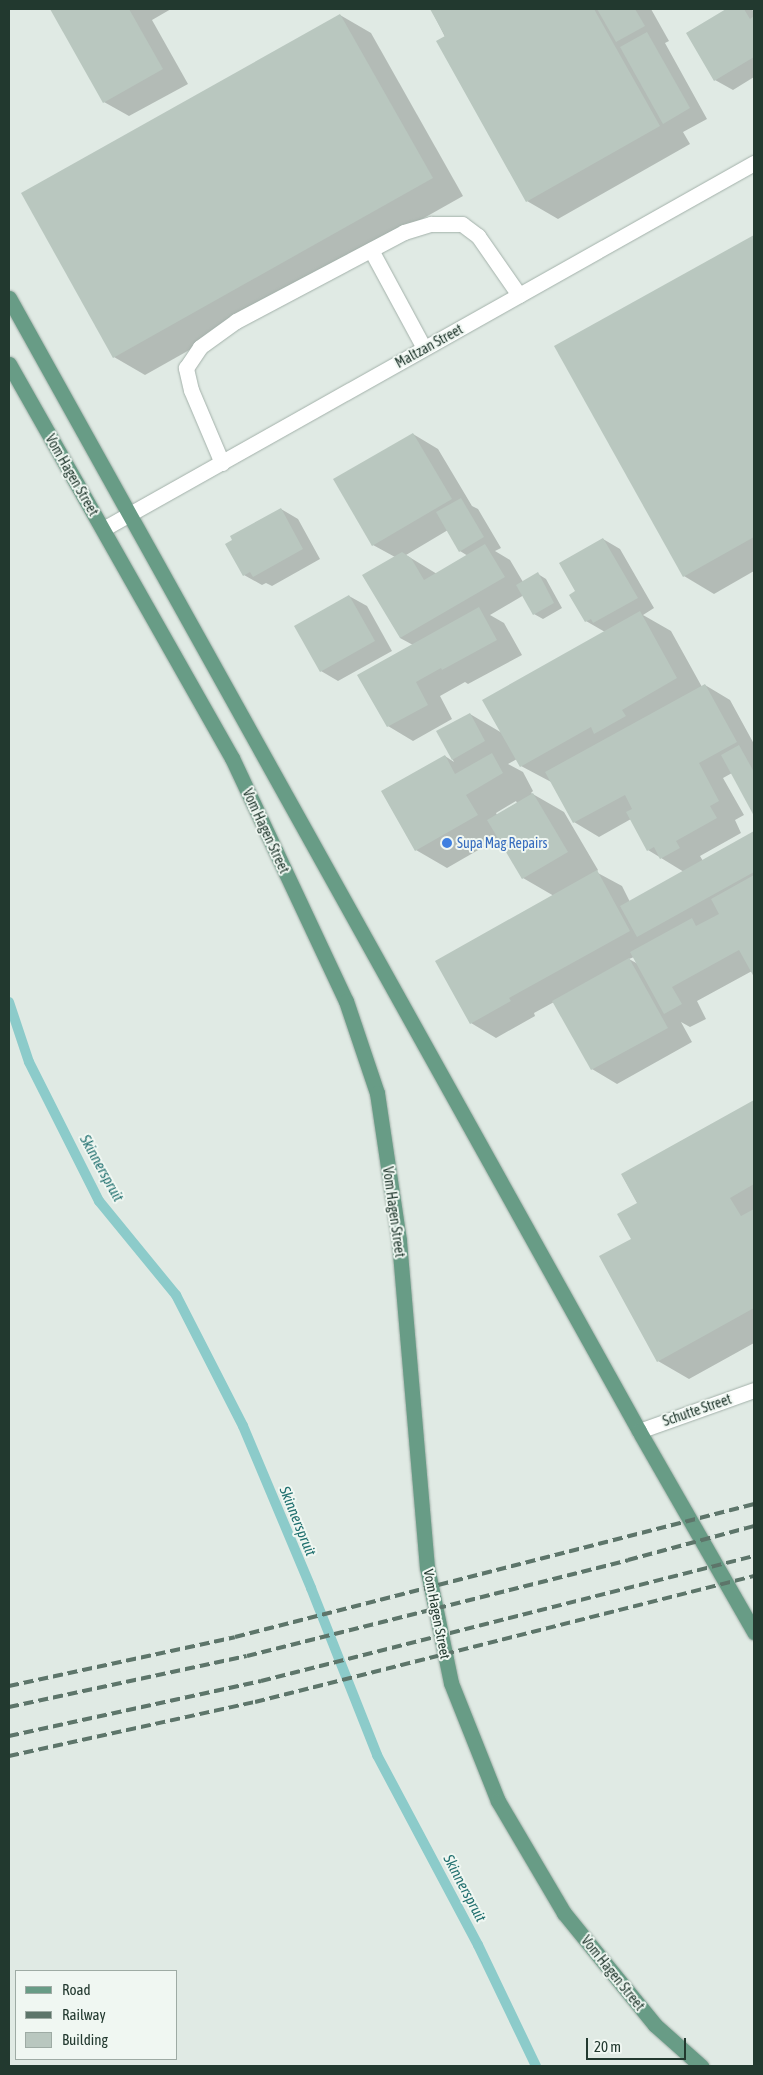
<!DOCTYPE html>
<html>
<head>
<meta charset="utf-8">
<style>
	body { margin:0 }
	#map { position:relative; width:763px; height:2075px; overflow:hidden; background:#e0eae4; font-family:"Asap Condensed",sans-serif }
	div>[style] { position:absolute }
	.shadow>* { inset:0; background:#0003 }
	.stream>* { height:10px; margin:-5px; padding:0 5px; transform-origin:5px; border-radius:5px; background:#8ccbca }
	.building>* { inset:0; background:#b9c7bf }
	.roads { filter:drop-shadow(0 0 1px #a3b1aa) drop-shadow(0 0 1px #a3b1aa) }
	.minor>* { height:15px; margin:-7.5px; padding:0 7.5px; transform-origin:7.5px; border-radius:7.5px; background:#fff }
	.major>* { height:15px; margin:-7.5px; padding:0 7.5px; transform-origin:7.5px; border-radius:7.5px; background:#689c86 }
	.rail>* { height:4px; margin-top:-2px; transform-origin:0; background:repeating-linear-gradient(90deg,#5d756a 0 10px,transparent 0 15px) }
	.dots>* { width:14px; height:14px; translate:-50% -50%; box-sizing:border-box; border:2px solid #f0f7f2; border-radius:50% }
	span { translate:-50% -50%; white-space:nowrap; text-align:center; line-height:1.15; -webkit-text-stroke:4px #f0f7f2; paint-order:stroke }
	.street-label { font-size:14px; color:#22392f }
	.shop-label { font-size:14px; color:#366cbe }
	.left { translate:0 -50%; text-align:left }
	.water-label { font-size:15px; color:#21706f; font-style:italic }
	.frame { position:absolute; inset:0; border:10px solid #22392f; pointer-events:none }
	.legend { position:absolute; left:15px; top:1970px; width:162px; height:90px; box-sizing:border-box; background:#f0f7f2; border:1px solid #9eaba4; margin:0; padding:6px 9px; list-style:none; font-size:15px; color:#22392f }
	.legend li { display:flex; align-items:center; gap:10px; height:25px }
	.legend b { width:25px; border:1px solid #9eaba4 }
	.scale { position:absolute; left:586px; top:2038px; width:100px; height:22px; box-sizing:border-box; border:2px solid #22392f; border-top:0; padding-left:6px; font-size:15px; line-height:18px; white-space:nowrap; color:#22392f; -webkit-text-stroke:4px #f0f7f2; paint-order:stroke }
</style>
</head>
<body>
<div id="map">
	<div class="shadow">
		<div style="clip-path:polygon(52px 9px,171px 9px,152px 20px,188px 84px,129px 116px,104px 102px)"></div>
		<div style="clip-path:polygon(431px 9px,651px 9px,669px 41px,665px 43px,707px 119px,683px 132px,690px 144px,558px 219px,527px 201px)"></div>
		<div style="clip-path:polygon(729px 9px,750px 9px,754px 11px,754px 77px,733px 90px,715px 80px,687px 33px)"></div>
		<div style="clip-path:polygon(340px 15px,371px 33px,463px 196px,145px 375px,114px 357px)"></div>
		<div style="clip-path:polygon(754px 236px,754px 571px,714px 594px,684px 576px,556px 347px)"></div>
		<div style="clip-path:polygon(evenodd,413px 434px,438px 449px,472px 506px,478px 509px,501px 548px,495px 551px,510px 560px,523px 582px,538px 574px,546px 579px,562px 608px,543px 619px,534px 614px,524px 595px,490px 615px,504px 623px,522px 655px,468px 684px,465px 682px,440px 696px,452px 719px,413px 741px,388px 726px,413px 645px,400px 638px,395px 557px,373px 545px,413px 434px,448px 530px,460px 551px,468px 556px,437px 574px,406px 555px,448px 530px)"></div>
		<div style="clip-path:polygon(281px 509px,298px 519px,320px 559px,272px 586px,266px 583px,262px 585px,244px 575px)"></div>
		<div style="clip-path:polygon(evenodd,603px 539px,620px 549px,654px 608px,643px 615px,671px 631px,702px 687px,705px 685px,730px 700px,754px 744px,754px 813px,732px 773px,723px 778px,744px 815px,735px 820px,741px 833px,700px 856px,703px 861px,754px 833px,754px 975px,752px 971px,697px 1001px,706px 1019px,690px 1027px,681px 1022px,692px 1042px,617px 1084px,592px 1069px,554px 1002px,534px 1013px,535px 1016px,496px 1038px,471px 1023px,554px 896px,523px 878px,499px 838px,447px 868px,416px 850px,445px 756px,454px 762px,438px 732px,470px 714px,502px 733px,605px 632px,586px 621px,577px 592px,603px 539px,517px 759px,521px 766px,553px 783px,574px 822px,599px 837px,631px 819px,648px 850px,684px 872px,630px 902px,622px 886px,596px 872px,598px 870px,564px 812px,531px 793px,533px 791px,523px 772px,508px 764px,517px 759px,603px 539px,516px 801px,517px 803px,497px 815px,496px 813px,516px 801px,603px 539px,634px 957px,638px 964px,629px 959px,634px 957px)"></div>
		<div style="clip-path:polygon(349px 596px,367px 606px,392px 651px,338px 681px,321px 671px)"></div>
		<div style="clip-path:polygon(754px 1101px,754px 1343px,689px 1379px,658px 1361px,632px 1239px,638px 1204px,622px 1175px)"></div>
	</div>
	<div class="stream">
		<div style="left:9px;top:1002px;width:63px;rotate:71.6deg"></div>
		<div style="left:29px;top:1062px;width:156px;rotate:63.3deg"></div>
		<div style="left:99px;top:1201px;width:122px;rotate:50.7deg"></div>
		<div style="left:176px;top:1295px;width:147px;rotate:62.9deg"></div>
		<div style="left:243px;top:1426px;width:176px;rotate:67.2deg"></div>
		<div style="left:311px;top:1588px;width:180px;rotate:68.4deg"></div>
		<div style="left:377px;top:1755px;width:215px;rotate:62deg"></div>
		<div style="left:478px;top:1945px;width:134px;rotate:64.4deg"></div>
	</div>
	<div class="building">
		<div style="clip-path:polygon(50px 9px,129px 9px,163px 69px,103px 103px)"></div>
		<div style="clip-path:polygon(430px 9px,594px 9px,660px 126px,526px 202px,436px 41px,445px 36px)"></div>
		<div style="clip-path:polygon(597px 9px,635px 9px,645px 26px,616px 42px)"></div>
		<div style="clip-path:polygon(726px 9px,744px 9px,750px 19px,754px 16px,754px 57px,714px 81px,686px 33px)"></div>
		<div style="clip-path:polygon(340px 14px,433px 178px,113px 358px,21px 193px)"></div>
		<div style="clip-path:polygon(647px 32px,690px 108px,663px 124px,620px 47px)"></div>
		<div style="clip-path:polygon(754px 235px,754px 537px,683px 577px,554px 346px)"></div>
		<div style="clip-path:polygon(413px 433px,452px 499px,372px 546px,333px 479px)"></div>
		<div style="clip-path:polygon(461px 498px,484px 537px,459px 552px,436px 512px)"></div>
		<div style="clip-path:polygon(281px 508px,303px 549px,253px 577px,250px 572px,243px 576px,225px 544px,232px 540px,230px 536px)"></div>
		<div style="clip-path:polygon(603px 538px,638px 598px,593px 623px,591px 619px,585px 622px,569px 595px,575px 591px,559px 563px)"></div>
		<div style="clip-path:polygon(485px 544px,505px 577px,400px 638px,362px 575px,402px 552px,411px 558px,424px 580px)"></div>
		<div style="clip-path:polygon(538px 572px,554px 603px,533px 615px,516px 585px)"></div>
		<div style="clip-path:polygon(349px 595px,375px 641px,320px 672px,294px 626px)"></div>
		<div style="clip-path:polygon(479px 607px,497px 640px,442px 670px,441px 668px,416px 682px,428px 705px,387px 727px,357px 675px)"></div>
		<div style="clip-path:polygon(640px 611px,677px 678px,622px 710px,626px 716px,594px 734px,591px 727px,520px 767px,482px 700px)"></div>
		<div style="clip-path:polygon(705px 684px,737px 742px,699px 763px,719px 801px,710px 806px,717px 818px,676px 841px,680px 848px,660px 859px,654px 847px,647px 851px,626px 812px,632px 809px,625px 795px,573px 823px,545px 772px)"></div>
		<div style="clip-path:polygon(470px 713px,485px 741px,452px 760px,436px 731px)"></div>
		<div style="clip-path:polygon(739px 745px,754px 772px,754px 816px,721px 755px)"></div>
		<div style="clip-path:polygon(492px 753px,503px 773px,466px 795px,478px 815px,415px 851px,381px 791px,445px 755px,455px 774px)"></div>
		<div style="clip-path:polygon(533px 793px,568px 852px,522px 879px,487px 820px)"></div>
		<div style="clip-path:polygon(754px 831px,754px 872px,637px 937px,620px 906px)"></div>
		<div style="clip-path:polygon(597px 870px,630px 931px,509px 998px,511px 1001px,470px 1024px,435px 961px)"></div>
		<div style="clip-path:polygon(754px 875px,754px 977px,739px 950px,672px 987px,682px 1004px,664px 1014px,630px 952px,692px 918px,696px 926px,719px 914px,711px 899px)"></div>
		<div style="clip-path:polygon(629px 958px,668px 1028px,591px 1070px,552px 1001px)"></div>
		<div style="clip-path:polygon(754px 1100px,754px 1184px,730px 1198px,741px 1216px,754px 1209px,754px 1308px,657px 1362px,599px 1256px,631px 1239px,617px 1214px,637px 1203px,621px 1174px)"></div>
	</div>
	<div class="roads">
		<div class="minor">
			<div style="left:371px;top:250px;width:111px;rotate:61.6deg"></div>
			<div style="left:222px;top:463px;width:79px;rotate:-113deg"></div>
			<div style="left:191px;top:390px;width:23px;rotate:-103deg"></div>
			<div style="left:186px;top:368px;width:25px;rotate:-56deg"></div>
			<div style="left:200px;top:347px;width:44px;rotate:-35.8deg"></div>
			<div style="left:236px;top:321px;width:190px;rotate:-27.9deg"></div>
			<div style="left:404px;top:232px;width:28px;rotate:-17deg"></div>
			<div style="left:431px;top:224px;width:31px"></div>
			<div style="left:462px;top:224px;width:20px;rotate:37deg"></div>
			<div style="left:478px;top:236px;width:72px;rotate:55.2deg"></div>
			<div style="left:103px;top:529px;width:747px;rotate:-29.35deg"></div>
			<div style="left:639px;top:1431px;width:122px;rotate:-19.6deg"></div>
		</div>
		<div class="major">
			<div style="left:9px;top:298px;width:1296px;rotate:60.92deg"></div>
			<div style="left:639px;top:1431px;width:232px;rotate:60.2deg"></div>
			<div style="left:9px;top:364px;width:453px;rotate:60.5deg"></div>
			<div style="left:232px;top:758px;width:268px;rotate:64.9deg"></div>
			<div style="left:346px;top:1001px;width:97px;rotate:71.4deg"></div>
			<div style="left:377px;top:1093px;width:150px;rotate:81.5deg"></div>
			<div style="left:399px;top:1241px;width:327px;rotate:85.1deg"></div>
			<div style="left:427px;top:1567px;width:118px;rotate:78.3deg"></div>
			<div style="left:451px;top:1683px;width:127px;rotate:68.3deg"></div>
			<div style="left:498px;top:1801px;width:130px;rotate:59.5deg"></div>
			<div style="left:564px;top:1913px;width:144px;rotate:50.9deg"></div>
			<div style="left:655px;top:2025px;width:62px;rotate:41.7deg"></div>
		</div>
	</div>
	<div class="rail">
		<div style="left:9px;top:1686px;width:231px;rotate:-12.2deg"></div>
		<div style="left:235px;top:1637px;width:536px;rotate:-14.37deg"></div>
		<div style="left:9px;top:1707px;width:243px;rotate:-12.1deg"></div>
		<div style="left:247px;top:1656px;width:393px;rotate:-14.1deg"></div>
		<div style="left:628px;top:1560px;width:131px;rotate:-15.1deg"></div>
		<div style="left:9px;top:1736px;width:258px;rotate:-12.3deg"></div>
		<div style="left:261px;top:1681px;width:509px;rotate:-14.23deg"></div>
		<div style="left:9px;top:1756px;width:252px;rotate:-12.4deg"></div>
		<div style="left:255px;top:1702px;width:515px;rotate:-14.17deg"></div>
	</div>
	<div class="dots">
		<div style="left:447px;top:843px;background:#3f7fe0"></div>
	</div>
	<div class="street-label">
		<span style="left:429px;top:346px;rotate:-29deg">Maltzan Street</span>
		<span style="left:72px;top:475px;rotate:60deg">Vom Hagen Street</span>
		<span style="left:266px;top:831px;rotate:65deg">Vom Hagen Street</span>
		<span style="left:394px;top:1212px;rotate:82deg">Vom Hagen Street</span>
		<span style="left:697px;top:1410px;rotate:-19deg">Schutte Street</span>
		<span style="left:437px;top:1614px;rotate:79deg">Vom Hagen Street</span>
		<span style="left:613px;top:1973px;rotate:51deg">Vom Hagen Street</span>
	</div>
	<div class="shop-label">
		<span class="left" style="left:457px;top:843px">Supa Mag Repairs</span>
	</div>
	<div class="water-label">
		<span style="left:102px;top:1168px;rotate:61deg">Skinnerspruit</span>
		<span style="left:298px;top:1521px;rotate:68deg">Skinnerspruit</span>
		<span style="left:465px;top:1888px;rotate:62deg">Skinnerspruit</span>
	</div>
	<div class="frame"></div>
	<ul class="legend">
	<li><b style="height:6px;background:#689c86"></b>Road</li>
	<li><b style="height:6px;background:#5d756a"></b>Railway</li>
	<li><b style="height:14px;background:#b9c7bf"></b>Building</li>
	</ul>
	<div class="scale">20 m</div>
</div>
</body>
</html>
